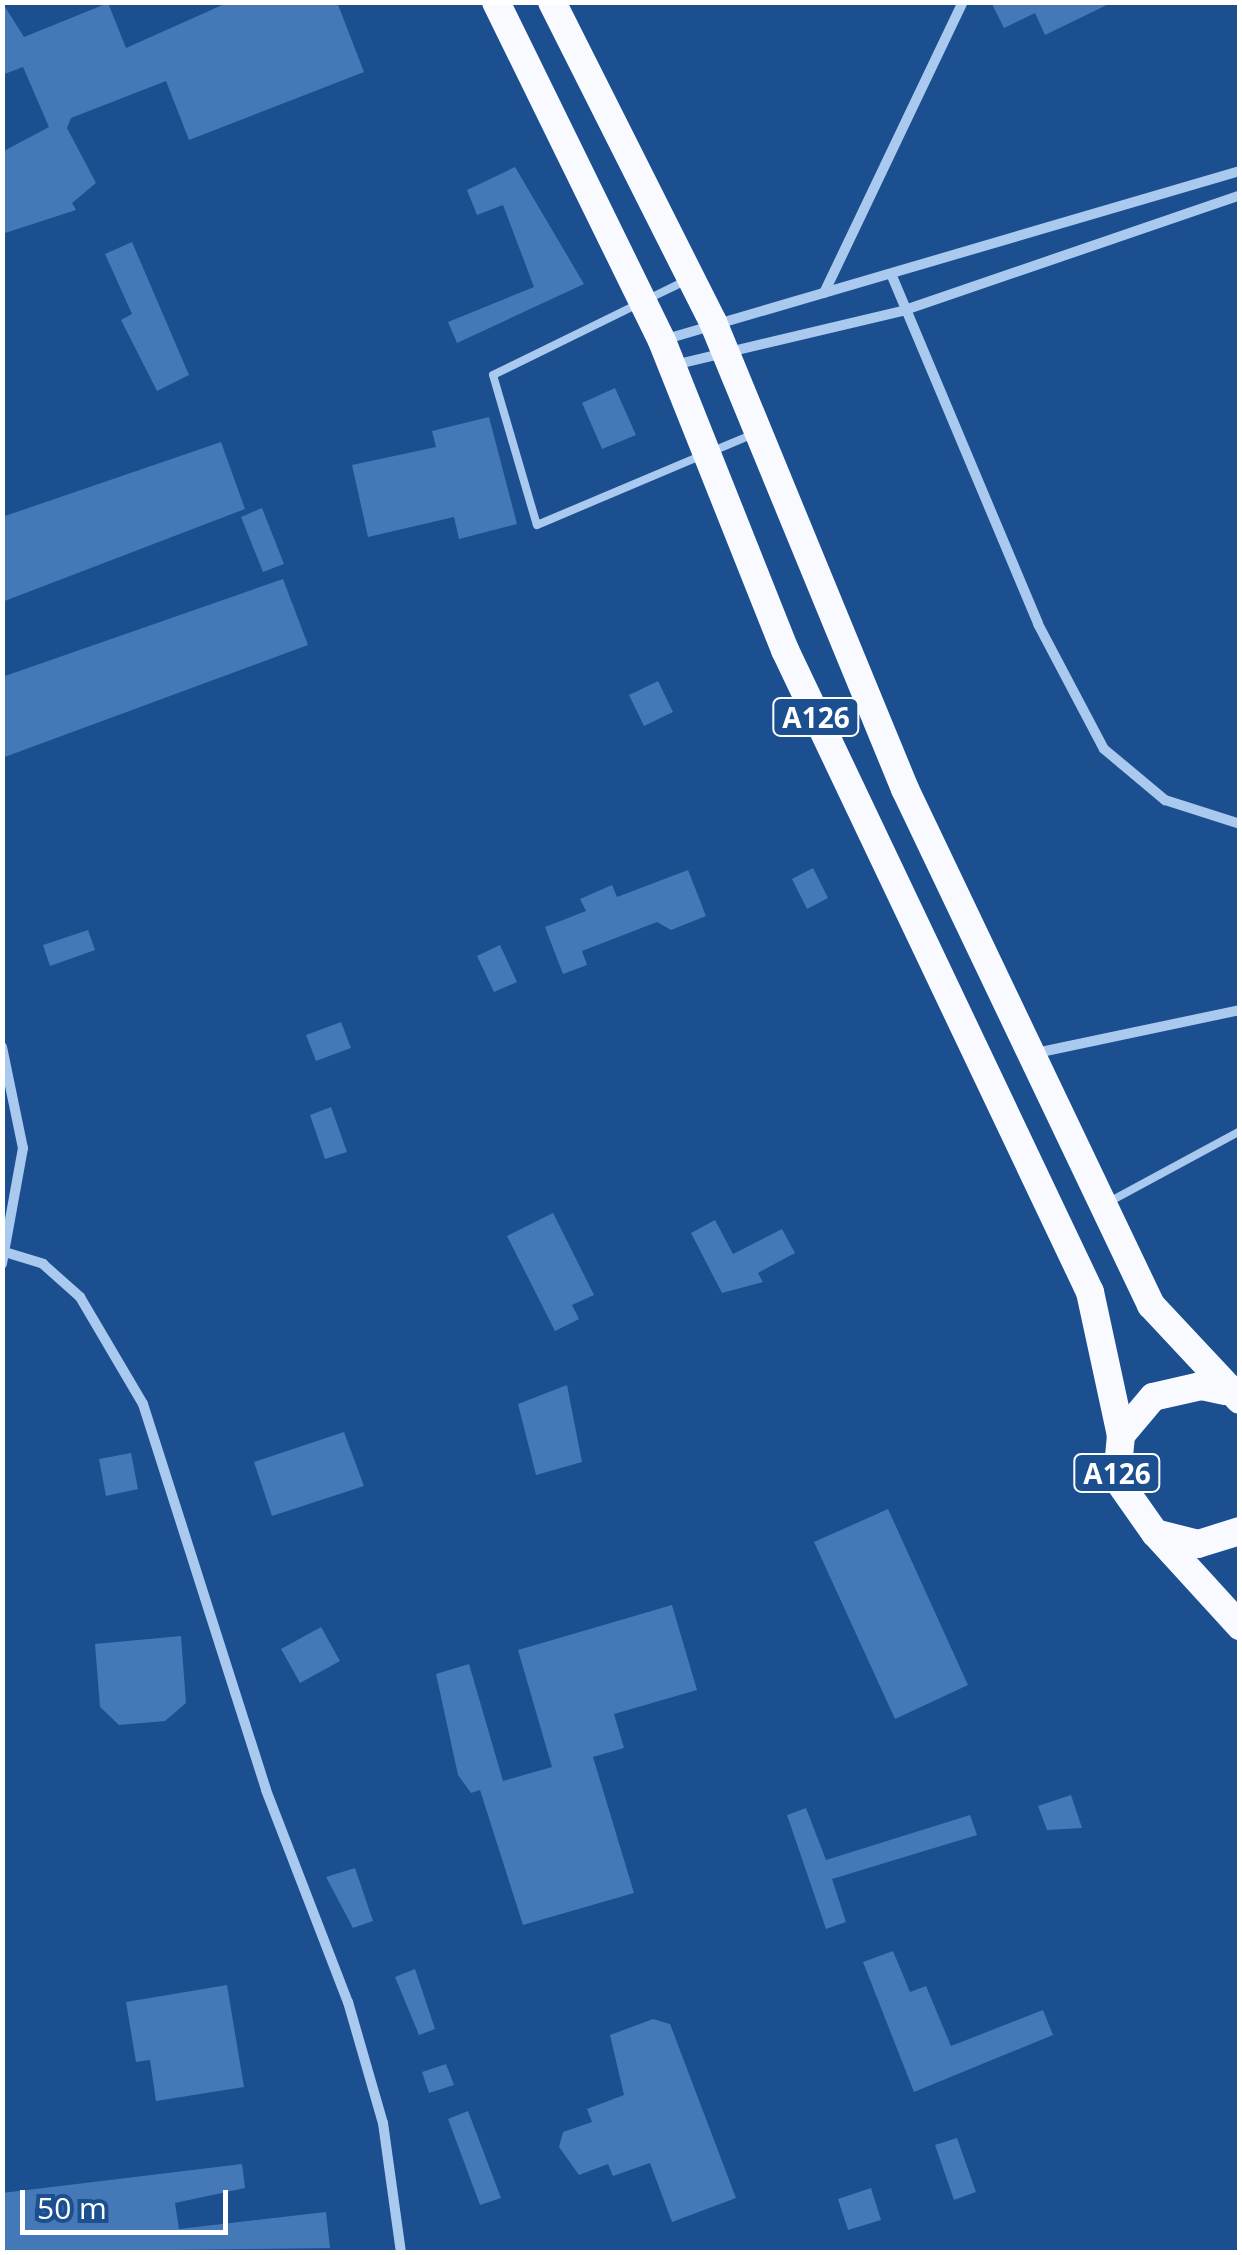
<!DOCTYPE html>
<html>
<head>
<meta charset="utf-8">
<style>
	body { margin:0 }
	#map { position:relative; width:1242px; height:2255px; overflow:hidden; background:#1b4f8f; font-family:"Open Sans",sans-serif }
	div>[style] { position:absolute }
	.building>* { inset:0; background:#4478b7 }
	.service>* { height:8px; margin:-4px; padding:0 4px; transform-origin:4px; border-radius:4px; background:#a9c9ee }
	.minor>* { height:10px; margin:-5px; padding:0 5px; transform-origin:5px; border-radius:5px; background:#a9c9ee }
	.trunk>* { height:28px; margin:-14px; padding:0 14px; transform-origin:14px; border-radius:14px; background:#f8faff }
	span { translate:-50% -50%; white-space:nowrap; text-align:center; line-height:1.15; -webkit-text-stroke:9px #1b4f8f; paint-order:stroke }
	.shield-label span { padding:2px 8px; background:#1b4f8f; border:2px solid; border-radius:8px; -webkit-text-stroke-width:0 }
	.shield-label { font-size:28px; color:#fff; font-weight:700 }
	.frame { position:absolute; inset:0; border:5px solid #fff; pointer-events:none }
	.scale { position:absolute; left:20px; top:2190px; width:208px; height:45px; box-sizing:border-box; border:5px solid #fff; border-top:0; padding-left:12px; font-size:30px; line-height:35px; white-space:nowrap; color:#fff; -webkit-text-stroke:8px #1b4f8f; paint-order:stroke }
</style>
</head>
<body>
<div id="map">
	<div class="building">
		<div style="clip-path:polygon(2px 2px,24px 37px,108px 3px,126px 48px,229px 2px,337px 2px,364px 72px,189px 140px,166px 81px,71px 118px,67px 128px,96px 183px,72px 203px,76px 210px,2px 234px,2px 152px,49px 127px,23px 67px,2px 75px)"></div>
		<div style="clip-path:polygon(991px 2px,1113px 2px,1045px 35px,1035px 13px,1004px 28px)"></div>
		<div style="clip-path:polygon(515px 167px,584px 284px,457px 343px,448px 322px,534px 287px,503px 205px,477px 215px,467px 190px)"></div>
		<div style="clip-path:polygon(132px 242px,189px 375px,157px 391px,121px 320px,132px 314px,105px 254px)"></div>
		<div style="clip-path:polygon(615px 388px,636px 435px,602px 449px,582px 403px)"></div>
		<div style="clip-path:polygon(489px 417px,517px 524px,459px 539px,454px 517px,368px 537px,352px 465px,436px 447px,432px 431px)"></div>
		<div style="clip-path:polygon(221px 442px,245px 509px,2px 602px,2px 517px)"></div>
		<div style="clip-path:polygon(262px 508px,284px 564px,263px 572px,241px 517px)"></div>
		<div style="clip-path:polygon(283px 579px,308px 645px,2px 758px,2px 677px)"></div>
		<div style="clip-path:polygon(658px 681px,673px 712px,644px 726px,629px 695px)"></div>
		<div style="clip-path:polygon(813px 868px,828px 898px,807px 909px,792px 879px)"></div>
		<div style="clip-path:polygon(688px 870px,706px 916px,671px 930px,657px 922px,582px 951px,587px 965px,563px 974px,545px 927px,586px 911px,580px 899px,612px 885px,617px 897px)"></div>
		<div style="clip-path:polygon(88px 930px,95px 950px,50px 966px,43px 945px)"></div>
		<div style="clip-path:polygon(500px 945px,517px 982px,494px 992px,477px 956px)"></div>
		<div style="clip-path:polygon(341px 1022px,351px 1048px,316px 1061px,306px 1035px)"></div>
		<div style="clip-path:polygon(331px 1107px,347px 1152px,325px 1159px,310px 1115px)"></div>
		<div style="clip-path:polygon(553px 1213px,594px 1295px,572px 1305px,579px 1319px,555px 1331px,507px 1236px)"></div>
		<div style="clip-path:polygon(715px 1220px,733px 1254px,782px 1229px,795px 1253px,758px 1273px,763px 1282px,722px 1293px,691px 1233px)"></div>
		<div style="clip-path:polygon(567px 1385px,582px 1462px,536px 1475px,518px 1404px)"></div>
		<div style="clip-path:polygon(344px 1432px,364px 1486px,272px 1516px,254px 1462px)"></div>
		<div style="clip-path:polygon(131px 1453px,138px 1489px,106px 1496px,99px 1459px)"></div>
		<div style="clip-path:polygon(888px 1509px,968px 1685px,895px 1719px,814px 1542px)"></div>
		<div style="clip-path:polygon(672px 1605px,697px 1690px,614px 1714px,624px 1748px,593px 1757px,634px 1893px,523px 1925px,480px 1790px,471px 1793px,458px 1775px,436px 1674px,469px 1664px,503px 1781px,552px 1767px,518px 1650px)"></div>
		<div style="clip-path:polygon(321px 1627px,340px 1661px,300px 1683px,281px 1649px)"></div>
		<div style="clip-path:polygon(181px 1636px,186px 1703px,165px 1721px,119px 1725px,100px 1707px,95px 1644px)"></div>
		<div style="clip-path:polygon(1071px 1795px,1082px 1828px,1047px 1830px,1038px 1806px)"></div>
		<div style="clip-path:polygon(806px 1808px,826px 1860px,970px 1815px,977px 1835px,832px 1879px,846px 1922px,826px 1929px,787px 1815px)"></div>
		<div style="clip-path:polygon(355px 1868px,373px 1921px,353px 1928px,326px 1877px)"></div>
		<div style="clip-path:polygon(893px 1951px,910px 1992px,926px 1986px,951px 2046px,1043px 2010px,1053px 2035px,914px 2092px,863px 1962px)"></div>
		<div style="clip-path:polygon(415px 1969px,435px 2029px,419px 2035px,395px 1977px)"></div>
		<div style="clip-path:polygon(227px 1985px,244px 2087px,156px 2101px,150px 2060px,136px 2062px,126px 2002px)"></div>
		<div style="clip-path:polygon(653px 2019px,670px 2024px,736px 2198px,672px 2222px,650px 2163px,613px 2176px,608px 2164px,579px 2175px,559px 2147px,563px 2132px,592px 2122px,587px 2109px,624px 2095px,610px 2035px)"></div>
		<div style="clip-path:polygon(446px 2064px,454px 2085px,429px 2093px,422px 2072px)"></div>
		<div style="clip-path:polygon(468px 2111px,501px 2198px,480px 2205px,448px 2119px)"></div>
		<div style="clip-path:polygon(957px 2138px,976px 2192px,954px 2200px,935px 2145px)"></div>
		<div style="clip-path:polygon(242px 2164px,245px 2188px,175px 2203px,179px 2229px,326px 2212px,330px 2248px,2px 2252px,2px 2193px)"></div>
		<div style="clip-path:polygon(871px 2188px,881px 2220px,848px 2230px,838px 2199px)"></div>
	</div>
	<div class="service">
		<div style="left:648px;top:299px;width:41px;rotate:-25.9deg"></div>
		<div style="left:636px;top:305px;width:159px;rotate:153.9deg"></div>
		<div style="left:493px;top:375px;width:156px;rotate:73.7deg"></div>
		<div style="left:537px;top:525px;width:177px;rotate:-22.9deg"></div>
		<div style="left:713px;top:451px;width:41px;rotate:-22.8deg"></div>
		<div style="left:1107px;top:1203px;width:151px;rotate:-28.4deg"></div>
	</div>
	<div class="minor">
		<div style="left:892px;top:276px;width:377px;rotate:67.2deg"></div>
		<div style="left:1038px;top:624px;width:141px;rotate:62.2deg"></div>
		<div style="left:1104px;top:749px;width:80px;rotate:39.9deg"></div>
		<div style="left:1165px;top:800px;width:79px;rotate:17.7deg"></div>
		<div style="left:824px;top:293px;width:322px;rotate:-64.5deg"></div>
		<div style="left:663px;top:340px;width:601px;rotate:-16.33deg"></div>
		<div style="left:674px;top:365px;width:234px;rotate:-13.3deg"></div>
		<div style="left:902px;top:311px;width:357px;rotate:-18.9deg"></div>
		<div style="left:2px;top:1047px;width:103px;rotate:78.3deg"></div>
		<div style="left:23px;top:1148px;width:118px;rotate:100.3deg"></div>
		<div style="left:1036px;top:1053px;width:208px;rotate:-11.9deg"></div>
		<div style="left:8px;top:1253px;width:37px;rotate:17deg"></div>
		<div style="left:43px;top:1264px;width:50px;rotate:41.7deg"></div>
		<div style="left:80px;top:1297px;width:124px;rotate:59.5deg"></div>
		<div style="left:143px;top:1404px;width:405px;rotate:72.3deg"></div>
		<div style="left:266px;top:1790px;width:227px;rotate:68.9deg"></div>
		<div style="left:348px;top:2002px;width:126px;rotate:73.9deg"></div>
		<div style="left:383px;top:2123px;width:130px;rotate:82.1deg"></div>
	</div>
	<div class="trunk">
		<div style="left:496px;top:2px;width:377px;rotate:63.9deg"></div>
		<div style="left:662px;top:341px;width:333px;rotate:68.3deg"></div>
		<div style="left:785px;top:650px;width:711px;rotate:64.59deg"></div>
		<div style="left:1090px;top:1292px;width:146px;rotate:77.8deg"></div>
		<div style="left:552px;top:2px;width:358px;rotate:63.3deg"></div>
		<div style="left:713px;top:322px;width:505px;rotate:67.65deg"></div>
		<div style="left:905px;top:789px;width:572px;rotate:64.51deg"></div>
		<div style="left:1151px;top:1305px;width:130px;rotate:46.9deg"></div>
		<div style="left:1225px;top:1391px;width:25px;rotate:-168deg"></div>
		<div style="left:1201px;top:1386px;width:49px;rotate:167.1deg"></div>
		<div style="left:1153px;top:1397px;width:50px;rotate:130.1deg"></div>
		<div style="left:1121px;top:1435px;width:44px;rotate:95.2deg"></div>
		<div style="left:1117px;top:1479px;width:66px;rotate:54.9deg"></div>
		<div style="left:1155px;top:1533px;width:44px;rotate:14.3deg"></div>
		<div style="left:1198px;top:1544px;width:44px;rotate:-17.2deg"></div>
		<div style="left:1156px;top:1534px;width:125px;rotate:47.6deg"></div>
	</div>
	<div class="shield-label">
		<span style="left:816px;top:717px">A126</span>
		<span style="left:1117px;top:1473px">A126</span>
	</div>
	<div class="frame"></div>
	<div class="scale">50 m</div>
</div>
</body>
</html>
